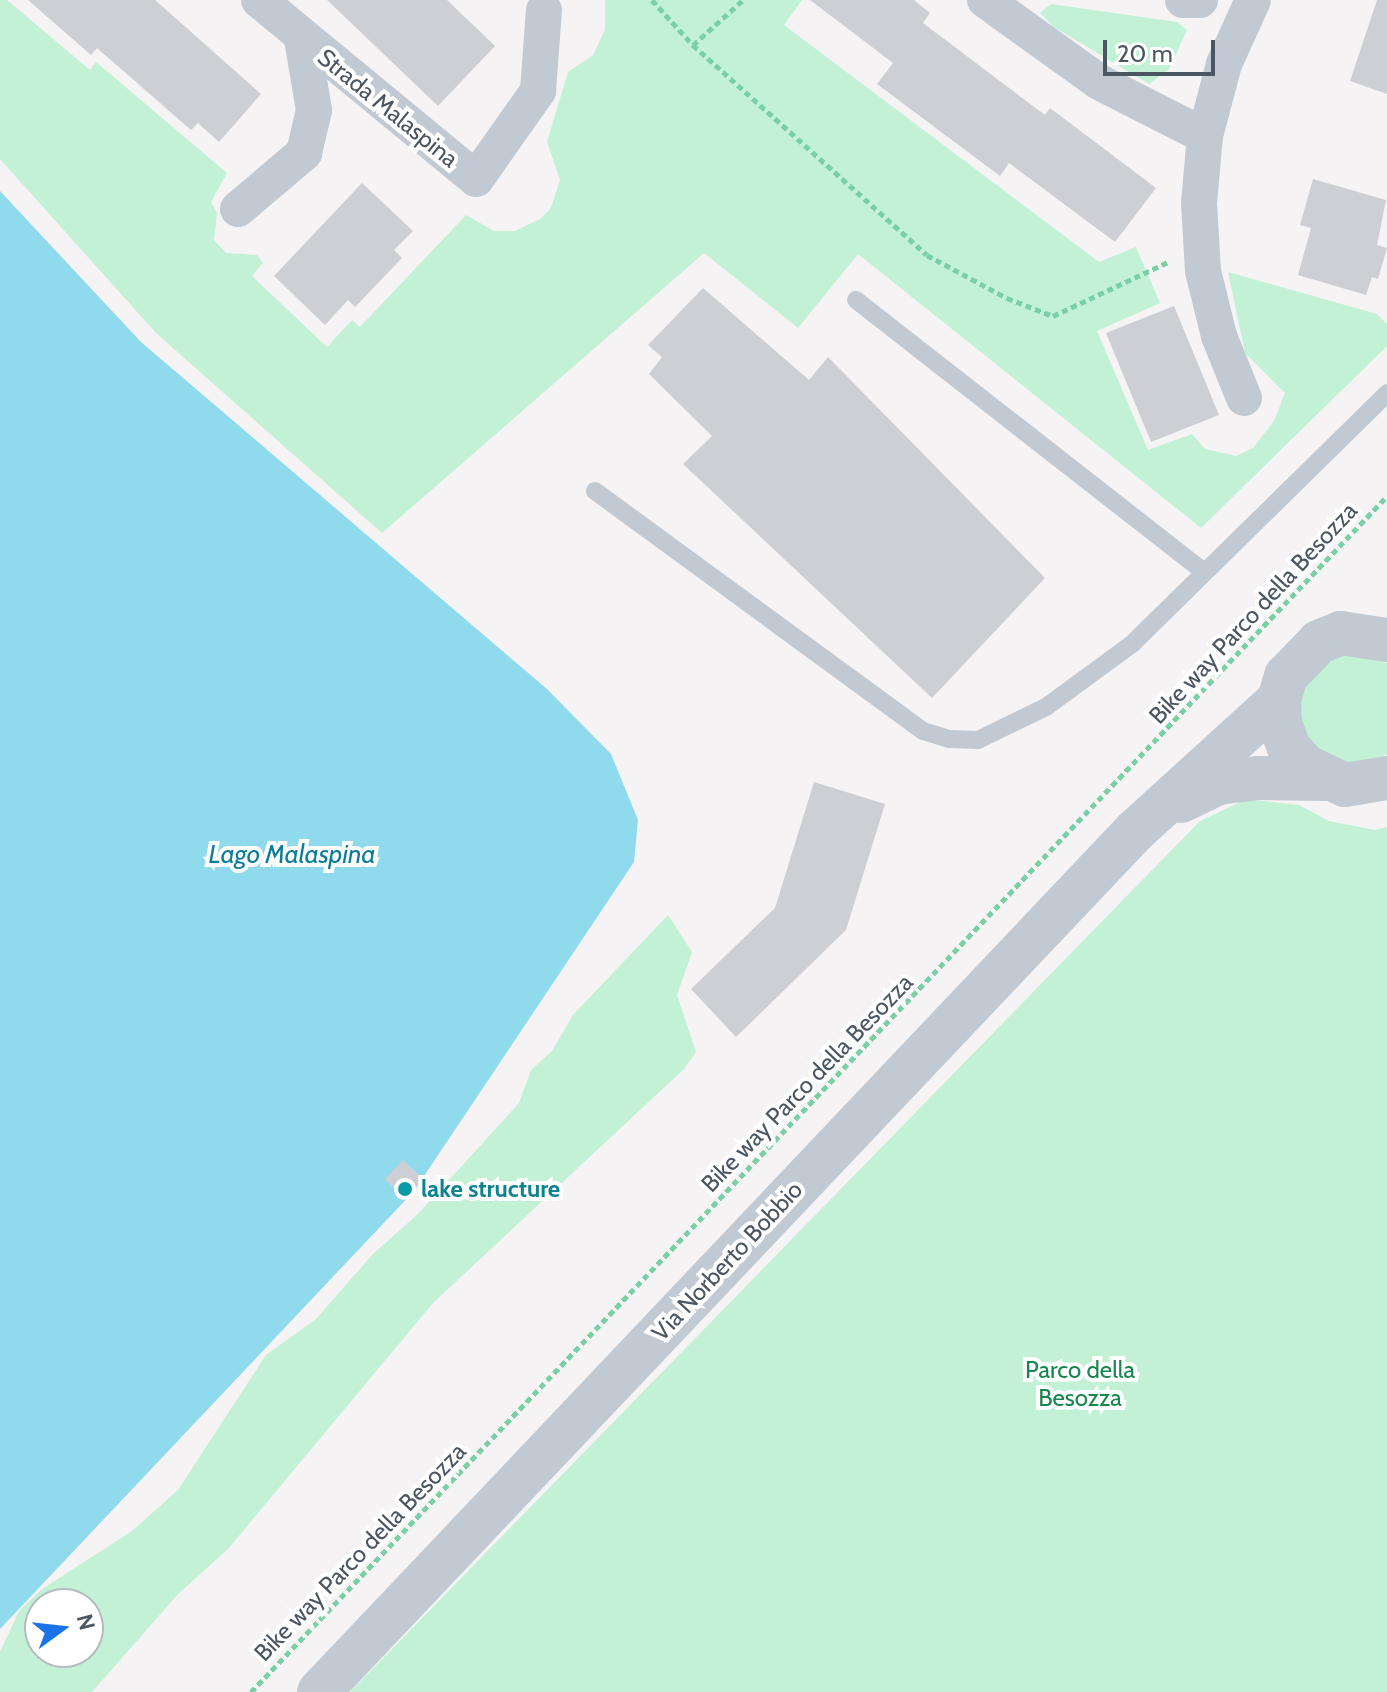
<!DOCTYPE html>
<html>
<head>
<meta charset="utf-8">
<style>
	body { margin:0 }
	#map { position:relative; width:1387px; height:1692px; overflow:hidden; background:#f5f3f3; font-family:Cabin,sans-serif }
	div>[style] { position:absolute }
	.green>* { inset:0; background:#c3f1d5 }
	.water>* { inset:0; background:#90daee }
	.building>* { inset:0; background:#cdcfd5 }
	.path>* { height:5px; margin-top:-2.5px; transform-origin:0; background:repeating-linear-gradient(90deg,#7ad0a6 0 6px,transparent 0 10px) }
	.service>* { height:18px; margin:-9px; padding:0 9px; transform-origin:9px; border-radius:9px; background:#c1cad2 }
	.minor>* { height:36px; margin:-18px; padding:0 18px; transform-origin:18px; border-radius:18px; background:#c1cad2 }
	.tertiary>* { height:44px; margin:-22px; padding:0 22px; transform-origin:22px; border-radius:22px; background:#c1cad2 }
	.dots>* { width:22px; height:22px; translate:-50% -50%; box-sizing:border-box; border:4px solid #fff; border-radius:50% }
	span { translate:-50% -50%; white-space:nowrap; text-align:center; line-height:1.15; -webkit-text-stroke:8px #fff; paint-order:stroke }
	.street-label { font-size:24px; color:#4a5661 }
	.culture-label { font-size:24px; color:#0d838f; font-weight:700 }
	.left { translate:0 -50%; text-align:left }
	.park-label { font-size:24px; color:#17864f }
	.water-label { font-size:26px; color:#0c7c9b; font-style:italic }
	.north { position:absolute; left:24px; top:1588px; width:80px; height:80px; box-sizing:border-box; background:#fff; border:2px solid #b7bbc0; border-radius:50%; rotate:75deg; font-size:22px; font-weight:700; line-height:32px; text-align:center; color:#4a5661 }
	.north::after { content:''; display:block; margin:auto; width:28px; height:36px; background:#1a73e8; clip-path:polygon(50% 0,100% 100%,50% 72%,0 100%) }
	.scale { position:absolute; left:1103px; top:40px; width:112px; height:36px; box-sizing:border-box; border:4px solid #4a5661; border-top:0; padding-left:10px; font-size:24px; line-height:28px; white-space:nowrap; color:#4a5661; -webkit-text-stroke:6px #fff; paint-order:stroke }
</style>
</head>
<body>
<div id="map">
	<div class="green">
		<div style="clip-path:polygon(0 0,7px 0,90px 70px,96px 62px,227px 173px,211px 202px,217px 213px,214px 240px,226px 253px,257px 255px,263px 263px,252px 276px,327px 347px,352px 320px,360px 327px,466px 215px,494px 231px,515px 231px,540px 219px,551px 208px,560px 180px,547px 142px,568px 72px,593px 55px,605px 30px,605px 0,802px 0,784px 25px,1099px 262px,1136px 247px,1160px 303px,1097px 331px,1148px 450px,1192px 434px,1205px 449px,1236px 456px,1253px 448px,1274px 421px,1285px 393px,1245px 353px,1228px 272px,1377px 314px,1387px 324px,1387px 346px,1201px 528px,858px 254px,798px 328px,704px 253px,382px 533px,156px 333px,0 159px)"></div>
		<div style="clip-path:polygon(1051px 4px,1177px 22px,1187px 30px,1169px 69px,1149px 84px,1054px 27px,1040px 13px)"></div>
		<div style="clip-path:polygon(1345px 653px,1387px 663px,1387px 754px,1363px 765px,1333px 761px,1306px 737px,1299px 720px,1303px 685px,1313px 670px)"></div>
		<div style="clip-path:polygon(1247px 799px,1299px 805px,1329px 821px,1375px 830px,1387px 827px,1387px 1692px,350px 1692px,1200px 821px)"></div>
		<div style="clip-path:polygon(evenodd,668px 915px,692px 952px,677px 995px,696px 1052px,684px 1069px,433px 1303px,228px 1549px,178px 1594px,92px 1692px,0 1692px,0 1652px,19px 1611px,42px 1589px,132px 1531px,178px 1490px,266px 1355px,316px 1319px,373px 1254px,419px 1213px,519px 1103px,531px 1070px,552px 1051px,573px 1015px,668px 915px,40px 1604px,88px 1604px,88px 1652px,40px 1652px,40px 1604px)"></div>
	</div>
	<div class="water">
		<div style="clip-path:polygon(0 191px,141px 342px,547px 689px,611px 754px,638px 820px,634px 862px,414px 1191px,0 1629px)"></div>
	</div>
	<div class="building">
		<div style="clip-path:polygon(28px 0,155px 0,261px 94px,219px 142px,198px 123px,191px 130px,97px 48px,91px 55px)"></div>
		<div style="clip-path:polygon(327px 0,447px 0,495px 46px,438px 106px)"></div>
		<div style="clip-path:polygon(810px 0,914px 0,930px 13px,923px 23px,1045px 115px,1050px 108px,1156px 188px,1115px 242px,1009px 163px,1000px 176px,877px 84px,893px 63px)"></div>
		<div style="clip-path:polygon(1377px 0,1387px 0,1387px 94px,1350px 81px)"></div>
		<div style="clip-path:polygon(1313px 179px,1386px 200px,1377px 245px,1387px 248px,1378px 279px,1372px 277px,1366px 295px,1298px 275px,1311px 228px,1300px 225px)"></div>
		<div style="clip-path:polygon(362px 183px,413px 231px,394px 250px,402px 258px,355px 307px,348px 300px,325px 325px,274px 276px)"></div>
		<div style="clip-path:polygon(703px 288px,809px 380px,828px 357px,1045px 578px,932px 698px,683px 464px,712px 436px,649px 374px,662px 357px,648px 345px)"></div>
		<div style="clip-path:polygon(1174px 306px,1219px 415px,1151px 442px,1106px 333px)"></div>
		<div style="clip-path:polygon(814px 782px,885px 804px,846px 930px,736px 1037px,691px 989px,775px 908px)"></div>
		<div style="clip-path:polygon(403px 1160px,423px 1179px,406px 1200px,385px 1179px)"></div>
	</div>
	<div class="path">
		<div style="left:652px;top:0;width:61px;rotate:47.7deg"></div>
		<div style="left:693px;top:45px;width:314px;rotate:41.9deg"></div>
		<div style="left:927px;top:255px;width:91px;rotate:28.3deg"></div>
		<div style="left:1007px;top:298px;width:49px;rotate:21.4deg"></div>
		<div style="left:1053px;top:316px;width:127px;rotate:-25.2deg"></div>
		<div style="left:693px;top:45px;width:67px;rotate:-42deg"></div>
		<div style="left:251px;top:1692px;width:1650px;rotate:-46.47deg"></div>
	</div>
	<div class="service">
		<div style="left:856px;top:300px;width:439px;rotate:38deg"></div>
		<div style="left:595px;top:491px;width:406px;rotate:36.2deg"></div>
		<div style="left:923px;top:731px;width:27px;rotate:17deg"></div>
		<div style="left:949px;top:739px;width:29px;rotate:2deg"></div>
		<div style="left:978px;top:740px;width:76px;rotate:-25.9deg"></div>
		<div style="left:1046px;top:707px;width:107px;rotate:-36.2deg"></div>
		<div style="left:1132px;top:644px;width:358px;rotate:-44.5deg"></div>
	</div>
	<div class="minor">
		<div style="left:259px;top:0;width:281px;rotate:39.5deg"></div>
		<div style="left:476px;top:179px;width:108px;rotate:-54.8deg"></div>
		<div style="left:538px;top:91px;width:81px;rotate:-85.8deg"></div>
		<div style="left:985px;top:0;width:140px;rotate:35.7deg"></div>
		<div style="left:1099px;top:82px;width:119px;rotate:27deg"></div>
		<div style="left:1183px;top:0;width:17px"></div>
		<div style="left:238px;top:209px;width:87px;rotate:-40.3deg"></div>
		<div style="left:304px;top:153px;width:44px;rotate:-76.9deg"></div>
		<div style="left:314px;top:110px;width:72px;rotate:-99.6deg"></div>
		<div style="left:1244px;top:398px;width:67px;rotate:-112deg"></div>
		<div style="left:1219px;top:336px;width:67px;rotate:-103.8deg"></div>
		<div style="left:1203px;top:271px;width:68px;rotate:-93.4deg"></div>
		<div style="left:1199px;top:203px;width:67px;rotate:-84.9deg"></div>
		<div style="left:1205px;top:136px;width:74px;rotate:-75.2deg"></div>
		<div style="left:1224px;top:64px;width:70px;rotate:-65.6deg"></div>
	</div>
	<div class="tertiary">
		<div style="left:1387px;top:640px;width:47px;rotate:-171.3deg"></div>
		<div style="left:1341px;top:633px;width:24px;rotate:158deg"></div>
		<div style="left:1319px;top:642px;width:47px;rotate:134.1deg"></div>
		<div style="left:1286px;top:676px;width:25px;rotate:106deg"></div>
		<div style="left:1279px;top:700px;width:24px;rotate:88deg"></div>
		<div style="left:1280px;top:724px;width:26px;rotate:69deg"></div>
		<div style="left:1289px;top:748px;width:24px;rotate:48deg"></div>
		<div style="left:1305px;top:766px;width:44px;rotate:25.4deg"></div>
		<div style="left:1345px;top:785px;width:43px;rotate:-9.5deg"></div>
		<div style="left:1181px;top:801px;width:41px;rotate:-25.9deg"></div>
		<div style="left:1218px;top:783px;width:39px;rotate:-7deg"></div>
		<div style="left:1257px;top:778px;width:68px;rotate:0.8deg"></div>
		<div style="left:319px;top:1692px;width:1186px;rotate:-46.54deg"></div>
		<div style="left:1135px;top:831px;width:195px;rotate:-42.3deg"></div>
	</div>
	<div class="dots">
		<div style="left:405px;top:1189px;background:#0f9aa8"></div>
	</div>
	<div class="street-label">
		<span style="left:388px;top:108px;rotate:39deg">Strada Malaspina</span>
		<span style="left:1253px;top:613px;rotate:-47deg">Bike way Parco della Besozza</span>
		<span style="left:807px;top:1083px;rotate:-46deg">Bike way Parco della Besozza</span>
		<span style="left:727px;top:1261px;rotate:-47deg">Via Norberto Bobbio</span>
		<span style="left:360px;top:1552px;rotate:-46deg">Bike way Parco della Besozza</span>
	</div>
	<div class="culture-label">
		<span class="left" style="left:421px;top:1189px">lake structure</span>
	</div>
	<div class="park-label">
		<span style="left:1080px;top:1384px">Parco della<br>Besozza</span>
	</div>
	<div class="water-label">
		<span style="left:292px;top:855px">Lago Malaspina</span>
	</div>
	<div class="north">N</div>
	<div class="scale">20 m</div>
</div>
</body>
</html>
